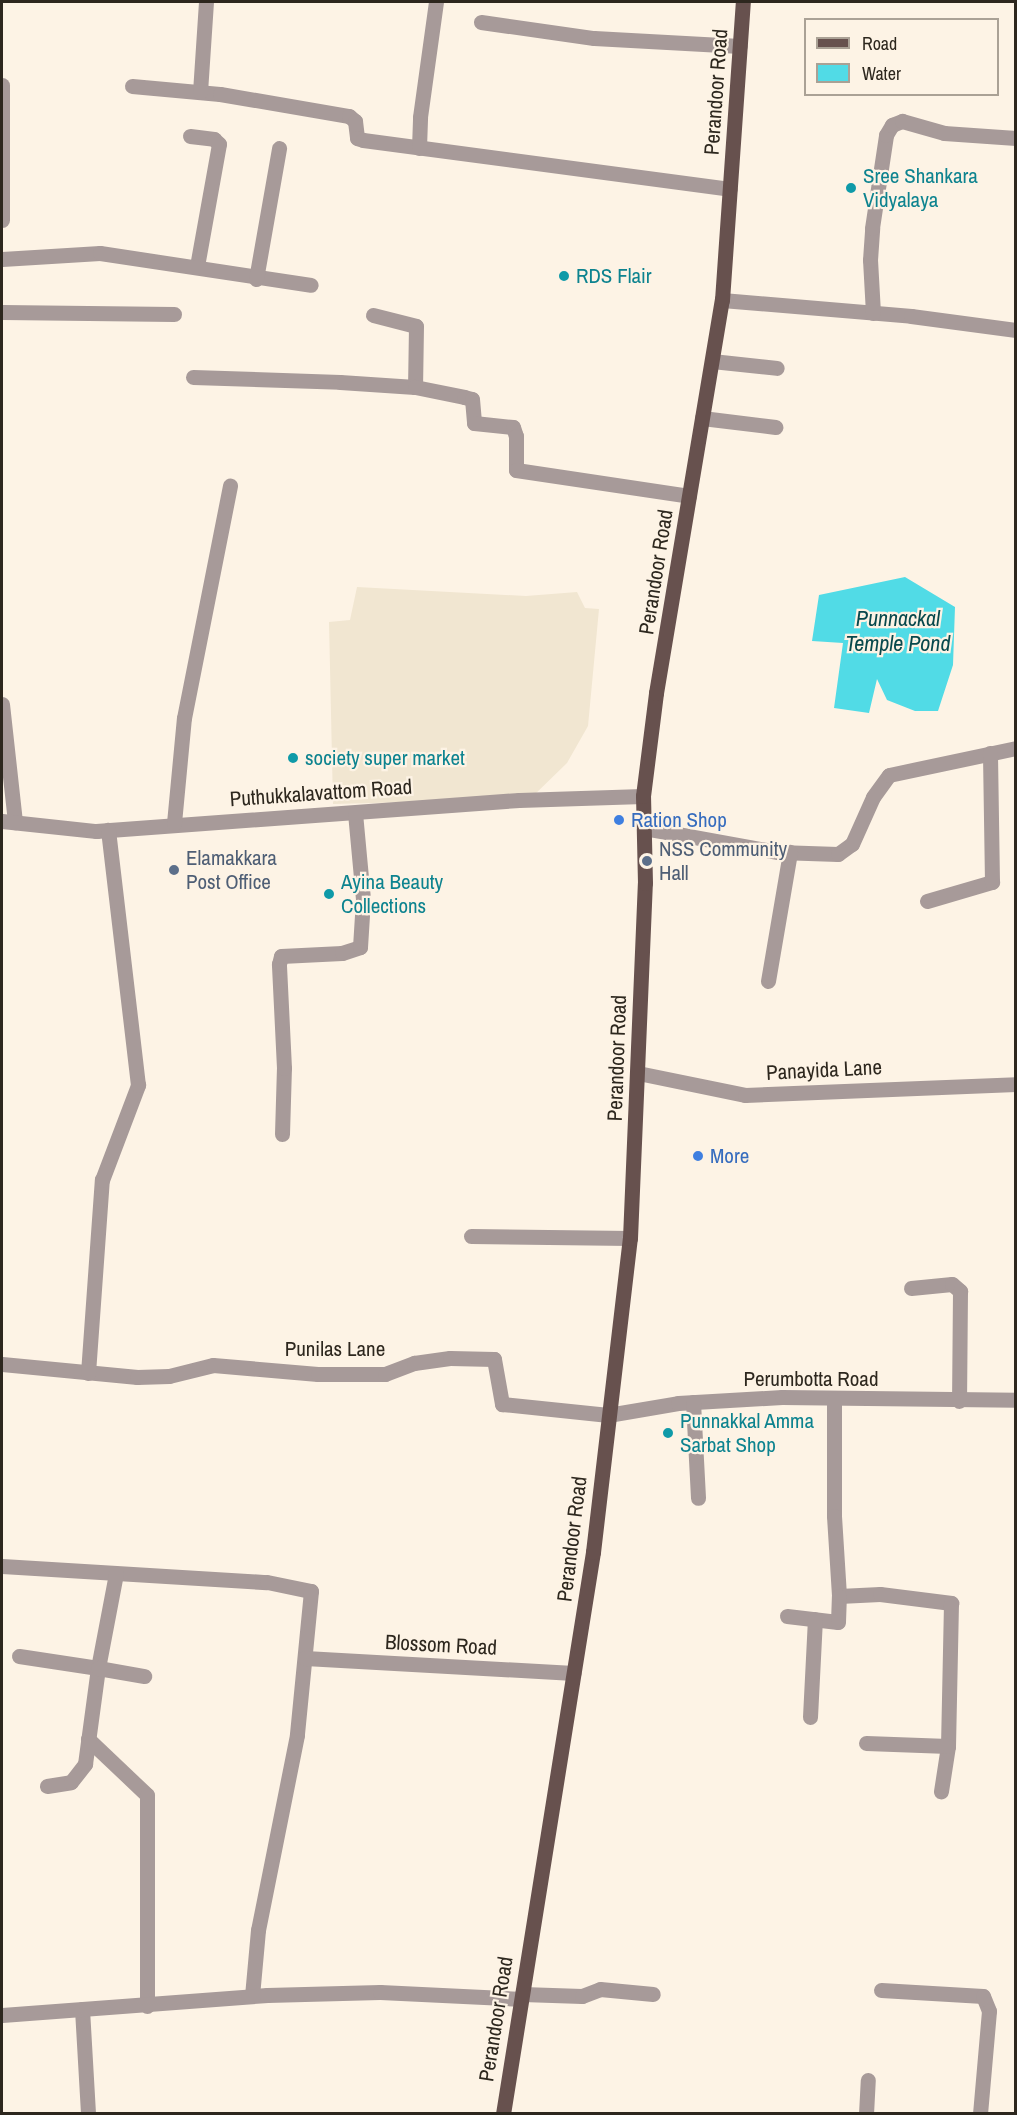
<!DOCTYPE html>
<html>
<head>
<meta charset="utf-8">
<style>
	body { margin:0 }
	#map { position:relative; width:1017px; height:2115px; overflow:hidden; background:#fdf3e5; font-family:"Archivo Narrow",sans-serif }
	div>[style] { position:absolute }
	.education>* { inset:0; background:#f1e6d1 }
	.water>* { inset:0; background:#51dbe6 }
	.minor>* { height:15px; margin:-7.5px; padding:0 7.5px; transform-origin:7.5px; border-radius:7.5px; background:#a79a99 }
	.major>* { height:15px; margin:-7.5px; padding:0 7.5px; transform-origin:7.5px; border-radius:7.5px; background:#67514e }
	.dots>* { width:16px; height:16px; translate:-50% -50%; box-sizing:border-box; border:3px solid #fdf3e5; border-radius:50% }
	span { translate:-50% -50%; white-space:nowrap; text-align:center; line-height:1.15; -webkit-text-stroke:4.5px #fdf3e5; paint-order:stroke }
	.street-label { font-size:21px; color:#2d271e }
	.culture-label { font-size:21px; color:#0d838f }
	.left { translate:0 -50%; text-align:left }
	.shop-label { font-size:21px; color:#366cbe }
	.service-label { font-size:21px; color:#4e5e75 }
	.water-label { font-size:22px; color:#08484c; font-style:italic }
	.frame { position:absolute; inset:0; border:3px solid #2d271e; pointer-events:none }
	.legend { position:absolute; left:804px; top:18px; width:195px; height:78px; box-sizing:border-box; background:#fdf3e5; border:2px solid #aaa195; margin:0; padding:8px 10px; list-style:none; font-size:18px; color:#2d271e }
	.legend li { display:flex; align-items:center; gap:12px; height:30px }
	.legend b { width:30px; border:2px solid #aaa195 }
</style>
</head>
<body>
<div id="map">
	<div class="education">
		<div style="clip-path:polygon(357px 587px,526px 596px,577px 592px,585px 608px,599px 609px,588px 726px,567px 763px,530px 799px,333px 804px,329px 622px,350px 620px)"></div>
	</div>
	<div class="water">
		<div style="clip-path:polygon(905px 577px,955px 607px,953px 665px,938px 711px,915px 711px,887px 700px,877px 679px,869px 713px,834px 708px,843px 643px,812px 641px,819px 595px)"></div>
	</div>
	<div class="minor">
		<div style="left:481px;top:22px;width:114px;rotate:8.1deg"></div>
		<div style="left:594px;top:38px;width:146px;rotate:3.1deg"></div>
		<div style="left:2px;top:85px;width:135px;rotate:90deg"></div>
		<div style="left:132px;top:86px;width:88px;rotate:5.2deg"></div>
		<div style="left:220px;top:94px;width:131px;rotate:9.7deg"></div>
		<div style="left:349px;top:116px;width:8px;rotate:40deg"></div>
		<div style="left:355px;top:121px;width:17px;rotate:83deg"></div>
		<div style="left:357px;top:138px;width:6px;rotate:18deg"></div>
		<div style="left:363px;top:140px;width:370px;rotate:7.6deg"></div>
		<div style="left:200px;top:92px;width:90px;rotate:-86.2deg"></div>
		<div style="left:190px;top:136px;width:24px;rotate:7deg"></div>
		<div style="left:214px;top:139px;width:7px;rotate:45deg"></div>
		<div style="left:219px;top:144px;width:124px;rotate:100.2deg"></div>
		<div style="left:419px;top:148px;width:31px;rotate:-88deg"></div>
		<div style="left:420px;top:117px;width:116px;rotate:-82.1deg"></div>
		<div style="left:2px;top:259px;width:98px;rotate:-3.5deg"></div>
		<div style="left:100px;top:253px;width:213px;rotate:8.6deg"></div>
		<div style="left:256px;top:279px;width:133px;rotate:-80deg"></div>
		<div style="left:722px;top:300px;width:190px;rotate:4.8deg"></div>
		<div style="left:911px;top:316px;width:106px;rotate:7.6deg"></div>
		<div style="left:2px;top:312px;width:172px;rotate:0.7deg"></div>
		<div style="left:873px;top:313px;width:53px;rotate:-93.2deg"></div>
		<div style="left:870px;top:260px;width:32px;rotate:-86deg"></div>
		<div style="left:872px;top:228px;width:94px;rotate:-81.4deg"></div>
		<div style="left:886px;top:135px;width:12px;rotate:-59deg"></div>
		<div style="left:892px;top:125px;width:11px;rotate:-22deg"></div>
		<div style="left:902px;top:121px;width:44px;rotate:15.9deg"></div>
		<div style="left:944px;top:133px;width:72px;rotate:4deg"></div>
		<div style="left:373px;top:315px;width:44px;rotate:14.3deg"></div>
		<div style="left:416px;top:326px;width:61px;rotate:90.9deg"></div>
		<div style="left:712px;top:361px;width:65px;rotate:6.1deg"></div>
		<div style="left:193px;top:377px;width:147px;rotate:1.9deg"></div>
		<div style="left:340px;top:382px;width:75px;rotate:3.8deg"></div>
		<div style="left:415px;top:387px;width:50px;rotate:11.5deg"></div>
		<div style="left:464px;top:397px;width:8px;rotate:14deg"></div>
		<div style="left:472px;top:399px;width:24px;rotate:85deg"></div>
		<div style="left:474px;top:423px;width:39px;rotate:6deg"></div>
		<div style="left:513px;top:427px;width:9px;rotate:72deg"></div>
		<div style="left:516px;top:436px;width:34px;rotate:90deg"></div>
		<div style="left:516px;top:470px;width:175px;rotate:8.5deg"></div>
		<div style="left:702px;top:418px;width:74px;rotate:7deg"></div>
		<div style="left:2px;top:704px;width:119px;rotate:83.7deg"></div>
		<div style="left:2px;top:821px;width:95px;rotate:6.1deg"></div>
		<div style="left:96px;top:831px;width:424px;rotate:-4.2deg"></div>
		<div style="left:519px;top:800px;width:124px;rotate:-1.8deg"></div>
		<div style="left:174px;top:823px;width:105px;rotate:-84.6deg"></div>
		<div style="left:184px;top:718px;width:237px;rotate:-78.8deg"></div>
		<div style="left:644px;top:828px;width:136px;rotate:10.2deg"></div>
		<div style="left:778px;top:852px;width:60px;rotate:1.9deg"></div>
		<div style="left:838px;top:854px;width:17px;rotate:-36deg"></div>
		<div style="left:852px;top:844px;width:51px;rotate:-65.9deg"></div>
		<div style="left:873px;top:797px;width:27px;rotate:-54deg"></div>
		<div style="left:889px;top:775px;width:130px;rotate:-12deg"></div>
		<div style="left:927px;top:901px;width:68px;rotate:-16.3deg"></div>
		<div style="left:992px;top:882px;width:129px;rotate:-90.9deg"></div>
		<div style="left:768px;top:981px;width:131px;rotate:-80.3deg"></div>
		<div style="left:638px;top:1073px;width:109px;rotate:11.6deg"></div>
		<div style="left:745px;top:1095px;width:271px;rotate:-2.3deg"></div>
		<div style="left:282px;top:1134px;width:66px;rotate:-88.3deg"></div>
		<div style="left:284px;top:1068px;width:104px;rotate:-92.8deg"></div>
		<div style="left:279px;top:964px;width:8px;rotate:-76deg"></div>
		<div style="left:281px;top:956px;width:61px;rotate:-2.8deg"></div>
		<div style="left:342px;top:953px;width:19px;rotate:-18deg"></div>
		<div style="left:360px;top:947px;width:48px;rotate:-86.4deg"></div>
		<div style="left:363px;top:899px;width:86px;rotate:-95.3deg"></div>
		<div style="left:471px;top:1236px;width:159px;rotate:0.7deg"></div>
		<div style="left:911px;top:1288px;width:41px;rotate:-5.6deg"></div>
		<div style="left:952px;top:1284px;width:11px;rotate:41deg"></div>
		<div style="left:960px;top:1291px;width:110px;rotate:90.5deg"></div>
		<div style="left:2px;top:1364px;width:136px;rotate:5.5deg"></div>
		<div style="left:137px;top:1377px;width:32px;rotate:-2deg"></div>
		<div style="left:169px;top:1376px;width:45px;rotate:-14deg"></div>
		<div style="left:213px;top:1365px;width:105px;rotate:4.9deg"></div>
		<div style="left:318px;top:1374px;width:67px"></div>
		<div style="left:385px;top:1374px;width:31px;rotate:-21deg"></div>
		<div style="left:414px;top:1363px;width:36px;rotate:-8deg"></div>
		<div style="left:450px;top:1358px;width:44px;rotate:1.3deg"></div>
		<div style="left:494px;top:1359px;width:46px;rotate:79.9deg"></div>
		<div style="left:502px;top:1404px;width:107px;rotate:5.9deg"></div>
		<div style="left:608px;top:1415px;width:71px;rotate:-9.7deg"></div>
		<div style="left:678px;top:1403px;width:104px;rotate:-3.3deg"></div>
		<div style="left:782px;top:1397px;width:234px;rotate:0.7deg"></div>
		<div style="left:88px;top:1373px;width:194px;rotate:-85.9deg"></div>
		<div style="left:102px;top:1180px;width:102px;rotate:-69.2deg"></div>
		<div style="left:138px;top:1085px;width:257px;rotate:-96.7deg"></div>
		<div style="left:834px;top:1399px;width:117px;rotate:90deg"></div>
		<div style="left:834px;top:1516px;width:80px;rotate:86.4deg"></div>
		<div style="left:839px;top:1596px;width:41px;rotate:-2.8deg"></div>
		<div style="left:880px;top:1594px;width:72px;rotate:7.2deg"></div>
		<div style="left:951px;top:1603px;width:143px;rotate:91.2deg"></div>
		<div style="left:948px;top:1746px;width:46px;rotate:98.8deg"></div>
		<div style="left:693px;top:1402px;width:96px;rotate:87deg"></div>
		<div style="left:2px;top:1566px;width:265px;rotate:3.5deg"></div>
		<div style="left:267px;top:1582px;width:45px;rotate:11.6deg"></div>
		<div style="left:311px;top:1591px;width:145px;rotate:95.6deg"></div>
		<div style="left:297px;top:1735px;width:199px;rotate:101.3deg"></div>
		<div style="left:258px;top:1930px;width:66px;rotate:95.2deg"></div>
		<div style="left:787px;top:1616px;width:51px;rotate:6.7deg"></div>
		<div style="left:838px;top:1622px;width:26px;rotate:-88deg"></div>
		<div style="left:19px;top:1656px;width:80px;rotate:8.6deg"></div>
		<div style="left:98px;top:1668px;width:96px;rotate:-79.2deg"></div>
		<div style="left:305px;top:1658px;width:269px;rotate:3.2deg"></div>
		<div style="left:810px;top:1717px;width:98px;rotate:-87.1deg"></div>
		<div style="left:88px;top:1739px;width:81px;rotate:43.5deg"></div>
		<div style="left:147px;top:1795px;width:211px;rotate:90deg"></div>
		<div style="left:866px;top:1743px;width:82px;rotate:2.1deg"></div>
		<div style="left:47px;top:1786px;width:24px;rotate:-9deg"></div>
		<div style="left:71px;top:1782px;width:23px;rotate:-52deg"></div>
		<div style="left:85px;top:1764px;width:97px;rotate:-82.3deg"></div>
		<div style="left:98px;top:1668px;width:47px;rotate:9.9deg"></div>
		<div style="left:881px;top:1990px;width:102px;rotate:3.4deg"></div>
		<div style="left:983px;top:1996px;width:16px;rotate:68deg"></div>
		<div style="left:989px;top:2011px;width:103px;rotate:95deg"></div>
		<div style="left:522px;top:1994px;width:60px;rotate:1.9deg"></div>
		<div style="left:582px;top:1996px;width:19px;rotate:-21deg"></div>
		<div style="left:600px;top:1989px;width:53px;rotate:5.4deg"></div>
		<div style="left:82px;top:2009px;width:105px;rotate:86.7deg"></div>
		<div style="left:2px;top:2015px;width:266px;rotate:-4.3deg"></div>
		<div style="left:267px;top:1995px;width:113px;rotate:-1.5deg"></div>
		<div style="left:380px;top:1992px;width:141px;rotate:2.8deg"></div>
		<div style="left:866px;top:2114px;width:34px;rotate:-87deg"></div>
	</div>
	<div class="major">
		<div style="left:503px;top:2114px;width:569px;rotate:-80.9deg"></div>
		<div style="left:593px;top:1552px;width:316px;rotate:-83.3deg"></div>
		<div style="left:630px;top:1238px;width:355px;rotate:-87.6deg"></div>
		<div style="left:645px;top:883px;width:87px;rotate:-91.3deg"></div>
		<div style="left:643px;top:796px;width:104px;rotate:-82.8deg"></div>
		<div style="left:656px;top:693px;width:399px;rotate:-80.5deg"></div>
		<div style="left:722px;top:300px;width:299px;rotate:-86deg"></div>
	</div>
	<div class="dots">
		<div style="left:851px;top:188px;background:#0f9aa8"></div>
		<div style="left:564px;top:276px;background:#0f9aa8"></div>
		<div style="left:293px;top:758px;background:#0f9aa8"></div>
		<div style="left:619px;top:820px;background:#3f7fe0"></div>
		<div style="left:647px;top:861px;background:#5c6f8a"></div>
		<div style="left:174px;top:870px;background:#5c6f8a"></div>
		<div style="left:329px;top:894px;background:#0f9aa8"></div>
		<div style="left:698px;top:1156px;background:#3f7fe0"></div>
		<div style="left:668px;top:1433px;background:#0f9aa8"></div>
	</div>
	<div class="street-label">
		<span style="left:716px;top:92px;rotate:-86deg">Perandoor Road</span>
		<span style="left:656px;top:572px;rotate:-81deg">Perandoor Road</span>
		<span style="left:321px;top:793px;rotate:-4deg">Puthukkalavattom Road</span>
		<span style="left:617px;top:1058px;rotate:-88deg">Perandoor Road</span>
		<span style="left:824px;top:1070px;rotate:-3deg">Panayida Lane</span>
		<span style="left:335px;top:1349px">Punilas Lane</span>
		<span style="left:811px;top:1379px">Perumbotta Road</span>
		<span style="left:572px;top:1539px;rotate:-83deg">Perandoor Road</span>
		<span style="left:441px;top:1645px;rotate:3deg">Blossom Road</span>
		<span style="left:496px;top:2019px;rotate:-81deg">Perandoor Road</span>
	</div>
	<div class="culture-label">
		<span class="left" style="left:863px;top:188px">Sree Shankara<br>Vidyalaya</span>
		<span class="left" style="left:576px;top:276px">RDS Flair</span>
		<span class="left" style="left:305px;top:758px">society super market</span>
		<span class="left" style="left:341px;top:894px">Ayina Beauty<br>Collections</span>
		<span class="left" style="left:680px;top:1433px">Punnakkal Amma<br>Sarbat Shop</span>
	</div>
	<div class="shop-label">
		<span class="left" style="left:631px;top:820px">Ration Shop</span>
		<span class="left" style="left:710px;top:1156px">More</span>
	</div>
	<div class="service-label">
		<span class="left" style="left:659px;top:861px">NSS Community<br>Hall</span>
		<span class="left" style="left:186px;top:870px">Elamakkara<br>Post Office</span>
	</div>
	<div class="water-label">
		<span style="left:898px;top:631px">Punnackal<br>Temple Pond</span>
	</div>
	<div class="frame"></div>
	<ul class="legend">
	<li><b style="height:8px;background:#67514e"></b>Road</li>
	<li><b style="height:16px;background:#51dbe6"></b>Water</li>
	</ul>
</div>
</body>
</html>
